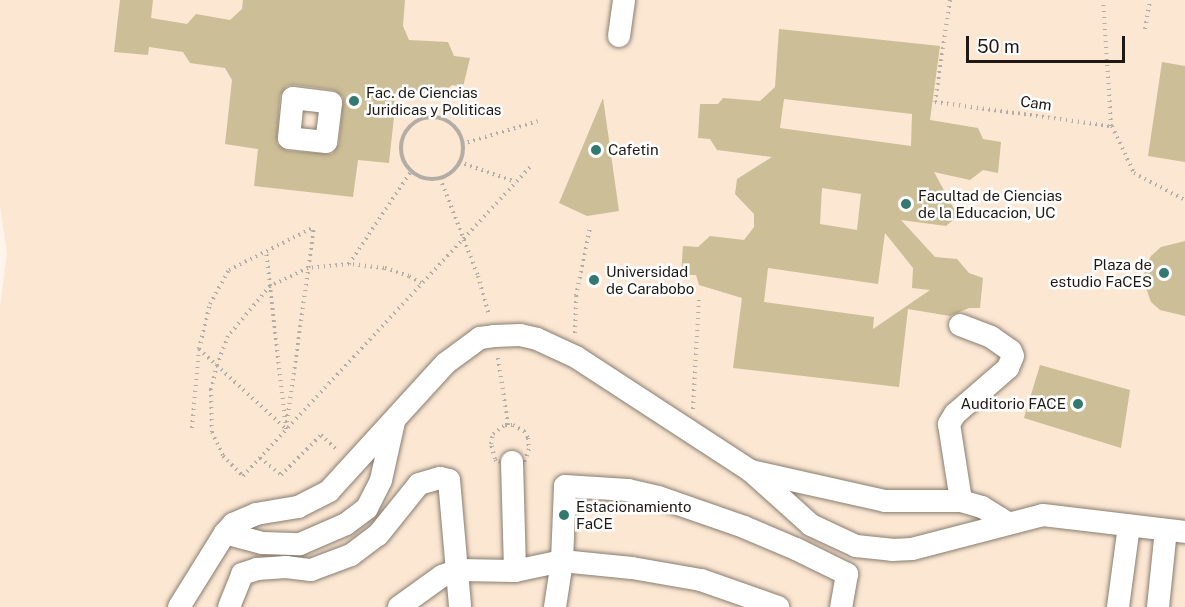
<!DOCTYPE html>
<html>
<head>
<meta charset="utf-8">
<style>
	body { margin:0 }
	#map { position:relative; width:1185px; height:607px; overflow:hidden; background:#fdf4ec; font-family:"Public Sans",sans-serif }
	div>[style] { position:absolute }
	.built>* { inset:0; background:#fbe7d2 }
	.building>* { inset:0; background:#ccbe97 }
	.path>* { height:4px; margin-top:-2px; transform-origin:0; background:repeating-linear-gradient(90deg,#b4ada6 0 1.5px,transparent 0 6px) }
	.path>.ring { margin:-2px; padding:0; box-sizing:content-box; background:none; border:4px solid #b4ada6; border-radius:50% }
	.roads { filter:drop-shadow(0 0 2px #897d70) drop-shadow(0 0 2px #897d70) }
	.minor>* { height:22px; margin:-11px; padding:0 11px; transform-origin:11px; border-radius:11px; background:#fff }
	.dots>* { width:16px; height:16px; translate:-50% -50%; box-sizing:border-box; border:3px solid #fff; border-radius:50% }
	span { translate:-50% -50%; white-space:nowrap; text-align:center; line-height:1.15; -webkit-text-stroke:5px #fff; paint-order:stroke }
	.poi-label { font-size:15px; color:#1e1914 }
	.left { translate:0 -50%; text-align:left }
	.right { translate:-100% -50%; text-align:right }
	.street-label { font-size:15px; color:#1e1914 }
	.scale { position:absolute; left:966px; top:36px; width:159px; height:27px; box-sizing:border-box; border:3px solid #1e1914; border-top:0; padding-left:8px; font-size:18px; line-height:21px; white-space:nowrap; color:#1e1914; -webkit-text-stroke:4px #fff; paint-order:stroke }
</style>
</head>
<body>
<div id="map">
	<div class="built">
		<div style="clip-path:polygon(0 0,1185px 0,1185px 607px,0 607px,0 307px,7px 253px,0 206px)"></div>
	</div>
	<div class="building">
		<div style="clip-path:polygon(evenodd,120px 0,153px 0,151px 18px,187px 24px,196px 14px,230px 20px,242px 9px,243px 0,405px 0,403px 26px,409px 40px,448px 42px,454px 56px,470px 58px,463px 87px,452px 85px,441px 95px,397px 89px,389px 163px,358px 160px,353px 197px,254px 186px,258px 149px,225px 144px,232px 80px,225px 68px,190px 63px,183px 52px,149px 47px,148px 55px,114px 52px,120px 0,295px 85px,333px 90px,343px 97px,339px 144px,332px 154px,288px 151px,277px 144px,280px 96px,287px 86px,295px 85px)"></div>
		<div style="clip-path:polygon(evenodd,779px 29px,940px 46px,930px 120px,978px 128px,983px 139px,1001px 142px,998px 173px,983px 170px,970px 180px,934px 172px,958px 216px,946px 226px,901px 220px,935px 257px,957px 259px,969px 273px,983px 278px,980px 308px,969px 308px,950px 316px,908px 309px,899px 387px,733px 368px,742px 298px,699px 285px,696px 275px,681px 275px,683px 246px,698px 247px,710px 236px,744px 240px,754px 227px,754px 214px,735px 194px,737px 179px,772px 157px,717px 150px,710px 139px,698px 138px,700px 104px,718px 104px,723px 98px,760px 101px,775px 87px,779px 29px,784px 99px,912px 114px,911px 146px,780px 128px,784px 99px,779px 29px,822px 188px,861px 194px,857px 230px,820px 224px,822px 188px,779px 29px,885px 233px,913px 268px,912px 288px,930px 290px,873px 329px,874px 317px,764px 302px,768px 268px,878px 284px,885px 233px)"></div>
		<div style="clip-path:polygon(1162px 62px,1185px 66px,1185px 162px,1148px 156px)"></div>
		<div style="clip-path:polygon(603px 98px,619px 211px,587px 216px,559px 203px)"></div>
		<div style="clip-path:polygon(1185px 241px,1185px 316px,1160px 310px,1151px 302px,1143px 280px,1145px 267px,1151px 256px,1161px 247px)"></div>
		<div style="clip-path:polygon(1040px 365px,1130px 390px,1121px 448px,1024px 418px)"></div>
	</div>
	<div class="path">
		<div style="left:950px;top:0;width:103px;rotate:98.4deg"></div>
		<div style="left:935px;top:102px;width:178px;rotate:7.8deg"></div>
		<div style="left:1111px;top:126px;width:126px;rotate:-93.6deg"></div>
		<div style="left:1145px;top:29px;width:29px;rotate:-80deg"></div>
		<div class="ring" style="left:401px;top:117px;width:58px;height:58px"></div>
		<div style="left:1112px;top:126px;width:52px;rotate:64.9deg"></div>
		<div style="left:1134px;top:173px;width:58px;rotate:27.9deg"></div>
		<div style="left:462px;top:144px;width:79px;rotate:-16.8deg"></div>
		<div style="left:459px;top:162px;width:60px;rotate:19.3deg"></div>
		<div style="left:440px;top:178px;width:105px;rotate:68.8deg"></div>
		<div style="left:478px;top:276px;width:41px;rotate:74.2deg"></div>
		<div style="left:349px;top:264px;width:113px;rotate:-56.2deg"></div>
		<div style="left:421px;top:283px;width:14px;rotate:-150deg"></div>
		<div style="left:409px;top:276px;width:26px;rotate:-162deg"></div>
		<div style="left:384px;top:268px;width:35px;rotate:-173deg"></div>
		<div style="left:349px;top:264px;width:41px;rotate:174.4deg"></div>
		<div style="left:308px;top:268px;width:42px;rotate:154.7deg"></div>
		<div style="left:270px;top:286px;width:65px;rotate:130deg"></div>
		<div style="left:228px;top:336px;width:31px;rotate:111deg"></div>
		<div style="left:217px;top:365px;width:25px;rotate:104deg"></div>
		<div style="left:211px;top:389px;width:43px;rotate:88.7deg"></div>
		<div style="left:212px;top:432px;width:26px;rotate:65deg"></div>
		<div style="left:223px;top:456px;width:28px;rotate:45deg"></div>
		<div style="left:243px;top:476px;width:426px;rotate:-47.1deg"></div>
		<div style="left:575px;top:333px;width:37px;rotate:-88deg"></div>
		<div style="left:576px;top:296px;width:69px;rotate:-78.4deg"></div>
		<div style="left:199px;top:349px;width:118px;rotate:42.6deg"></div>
		<div style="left:286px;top:429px;width:179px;rotate:-96.4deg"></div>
		<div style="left:498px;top:358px;width:68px;rotate:81.5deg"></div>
		<div style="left:693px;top:409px;width:110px;rotate:-86.9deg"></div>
		<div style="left:287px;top:422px;width:197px;rotate:-82.1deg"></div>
		<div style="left:505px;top:425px;width:8px"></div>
		<div style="left:513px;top:425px;width:13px;rotate:29deg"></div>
		<div style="left:524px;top:431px;width:8px;rotate:60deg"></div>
		<div style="left:528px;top:438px;width:11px;rotate:85deg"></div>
		<div style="left:529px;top:449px;width:15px;rotate:110deg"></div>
		<div style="left:524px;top:463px;width:28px;rotate:-176deg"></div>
		<div style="left:496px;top:461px;width:2px;rotate:-117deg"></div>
		<div style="left:495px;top:459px;width:16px;rotate:-105deg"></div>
		<div style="left:491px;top:444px;width:10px;rotate:-79deg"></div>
		<div style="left:493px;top:434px;width:15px;rotate:-37deg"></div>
		<div style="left:192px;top:428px;width:79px;rotate:-84.9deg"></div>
		<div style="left:199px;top:349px;width:46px;rotate:-76.3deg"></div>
		<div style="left:210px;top:304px;width:39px;rotate:-61deg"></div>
		<div style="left:229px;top:270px;width:95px;rotate:-26.8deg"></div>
		<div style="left:260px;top:458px;width:27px;rotate:39deg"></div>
		<div style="left:281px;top:475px;width:57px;rotate:-45deg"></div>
		<div style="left:321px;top:435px;width:23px;rotate:43deg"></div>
	</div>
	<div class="roads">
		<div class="minor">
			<div style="left:619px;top:36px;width:36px;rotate:-82deg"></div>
			<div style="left:293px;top:98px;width:38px;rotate:7deg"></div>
			<div style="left:331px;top:103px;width:39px;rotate:97deg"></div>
			<div style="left:326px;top:142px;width:37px;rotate:-174deg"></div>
			<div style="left:289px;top:138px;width:40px;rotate:-84.3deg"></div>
			<div style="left:960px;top:325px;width:33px;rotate:21deg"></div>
			<div style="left:991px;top:337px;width:24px;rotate:35deg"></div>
			<div style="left:1011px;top:351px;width:5px;rotate:68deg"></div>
			<div style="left:1013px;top:356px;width:13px;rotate:113deg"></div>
			<div style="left:1008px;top:368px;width:70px;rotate:139deg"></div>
			<div style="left:955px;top:414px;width:12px;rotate:121deg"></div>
			<div style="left:949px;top:424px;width:78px;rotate:81.1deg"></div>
			<div style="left:512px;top:462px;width:109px;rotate:88.4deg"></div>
			<div style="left:751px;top:471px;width:137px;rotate:12.6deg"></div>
			<div style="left:885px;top:501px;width:76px"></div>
			<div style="left:961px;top:501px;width:22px;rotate:16deg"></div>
			<div style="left:982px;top:507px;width:31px;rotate:32deg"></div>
			<div style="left:225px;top:533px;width:38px;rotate:15deg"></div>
			<div style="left:262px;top:543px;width:38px;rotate:2deg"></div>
			<div style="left:300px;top:544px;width:50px;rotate:-23.5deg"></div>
			<div style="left:346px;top:524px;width:26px;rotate:-37deg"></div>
			<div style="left:367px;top:508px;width:31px;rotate:-63deg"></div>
			<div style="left:381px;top:480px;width:59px;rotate:-77.4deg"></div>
			<div style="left:179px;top:607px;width:87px;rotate:-58.1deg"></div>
			<div style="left:225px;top:533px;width:12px;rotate:-48deg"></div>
			<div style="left:233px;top:524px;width:25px;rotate:-23deg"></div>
			<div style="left:256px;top:514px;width:43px;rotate:-9.5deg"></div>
			<div style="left:298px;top:507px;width:35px;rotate:-27deg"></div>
			<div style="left:329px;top:491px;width:173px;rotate:-47.6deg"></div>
			<div style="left:446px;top:363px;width:42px;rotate:-36.3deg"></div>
			<div style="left:480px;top:338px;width:14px;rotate:-8deg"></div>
			<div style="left:494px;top:336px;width:26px;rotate:-2deg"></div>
			<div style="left:520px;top:335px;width:17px;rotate:13deg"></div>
			<div style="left:537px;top:339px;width:43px;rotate:24.8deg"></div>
			<div style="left:576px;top:357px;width:209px;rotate:33.1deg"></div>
			<div style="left:751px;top:471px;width:81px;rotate:42deg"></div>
			<div style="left:811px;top:525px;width:50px;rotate:25deg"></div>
			<div style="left:856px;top:546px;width:36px;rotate:6deg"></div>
			<div style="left:892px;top:550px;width:20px;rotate:-3deg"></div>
			<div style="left:912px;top:549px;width:135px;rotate:-14.5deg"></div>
			<div style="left:1043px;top:515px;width:143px;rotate:6.8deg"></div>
			<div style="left:229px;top:607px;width:35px;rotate:-68deg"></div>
			<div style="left:242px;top:574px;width:16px;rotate:-18deg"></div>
			<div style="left:257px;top:569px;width:29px;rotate:-4deg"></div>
			<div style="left:286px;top:567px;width:25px;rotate:7deg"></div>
			<div style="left:311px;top:570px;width:43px;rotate:-20.6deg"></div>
			<div style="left:351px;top:555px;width:34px;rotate:-37deg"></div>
			<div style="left:378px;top:535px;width:65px;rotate:-51.2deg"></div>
			<div style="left:419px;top:484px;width:22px;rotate:-16deg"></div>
			<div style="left:440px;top:478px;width:9px;rotate:13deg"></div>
			<div style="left:449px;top:480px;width:127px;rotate:85deg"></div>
			<div style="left:399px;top:607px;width:53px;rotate:-35.8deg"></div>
			<div style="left:442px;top:576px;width:17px;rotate:-21deg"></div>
			<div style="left:458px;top:570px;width:57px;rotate:1deg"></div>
			<div style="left:515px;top:571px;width:48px;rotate:-12deg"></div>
			<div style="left:562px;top:561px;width:70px;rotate:5.7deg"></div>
			<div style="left:632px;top:568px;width:70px;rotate:9.9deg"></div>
			<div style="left:701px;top:580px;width:82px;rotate:19.3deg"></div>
			<div style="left:555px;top:607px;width:47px;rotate:-81.3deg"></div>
			<div style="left:562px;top:561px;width:75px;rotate:-87.7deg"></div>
			<div style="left:565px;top:486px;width:63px;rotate:3.6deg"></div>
			<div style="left:628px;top:490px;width:31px;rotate:13deg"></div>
			<div style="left:658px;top:497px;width:91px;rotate:19.2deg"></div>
			<div style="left:744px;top:527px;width:56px;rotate:22.9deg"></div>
			<div style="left:796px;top:549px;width:57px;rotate:26.1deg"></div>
			<div style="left:847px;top:574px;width:34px;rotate:100deg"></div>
			<div style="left:1118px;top:607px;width:82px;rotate:-82.3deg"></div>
			<div style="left:1158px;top:607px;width:77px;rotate:-84.1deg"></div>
		</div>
	</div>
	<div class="dots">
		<div style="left:354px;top:101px;background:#34796f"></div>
		<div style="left:596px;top:150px;background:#34796f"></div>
		<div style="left:906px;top:204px;background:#34796f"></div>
		<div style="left:1164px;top:273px;background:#34796f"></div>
		<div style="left:594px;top:280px;background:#34796f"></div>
		<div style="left:1078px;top:404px;background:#34796f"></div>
		<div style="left:564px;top:515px;background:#34796f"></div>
	</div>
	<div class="poi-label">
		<span class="left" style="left:366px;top:101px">Fac. de Ciencias<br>Juridicas y Politicas</span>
		<span class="left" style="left:608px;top:150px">Cafetin</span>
		<span class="left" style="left:918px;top:204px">Facultad de Ciencias<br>de la Educacion, UC</span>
		<span class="right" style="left:1152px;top:273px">Plaza de<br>estudio FaCES</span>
		<span class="left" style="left:606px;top:280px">Universidad<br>de Carabobo</span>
		<span class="right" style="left:1066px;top:404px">Auditorio FACE</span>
		<span class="left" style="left:576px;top:515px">Estacionamiento<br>FaCE</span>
	</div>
	<div class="street-label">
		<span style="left:1036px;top:103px;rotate:8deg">Cam</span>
	</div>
	<div class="scale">50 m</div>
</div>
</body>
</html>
